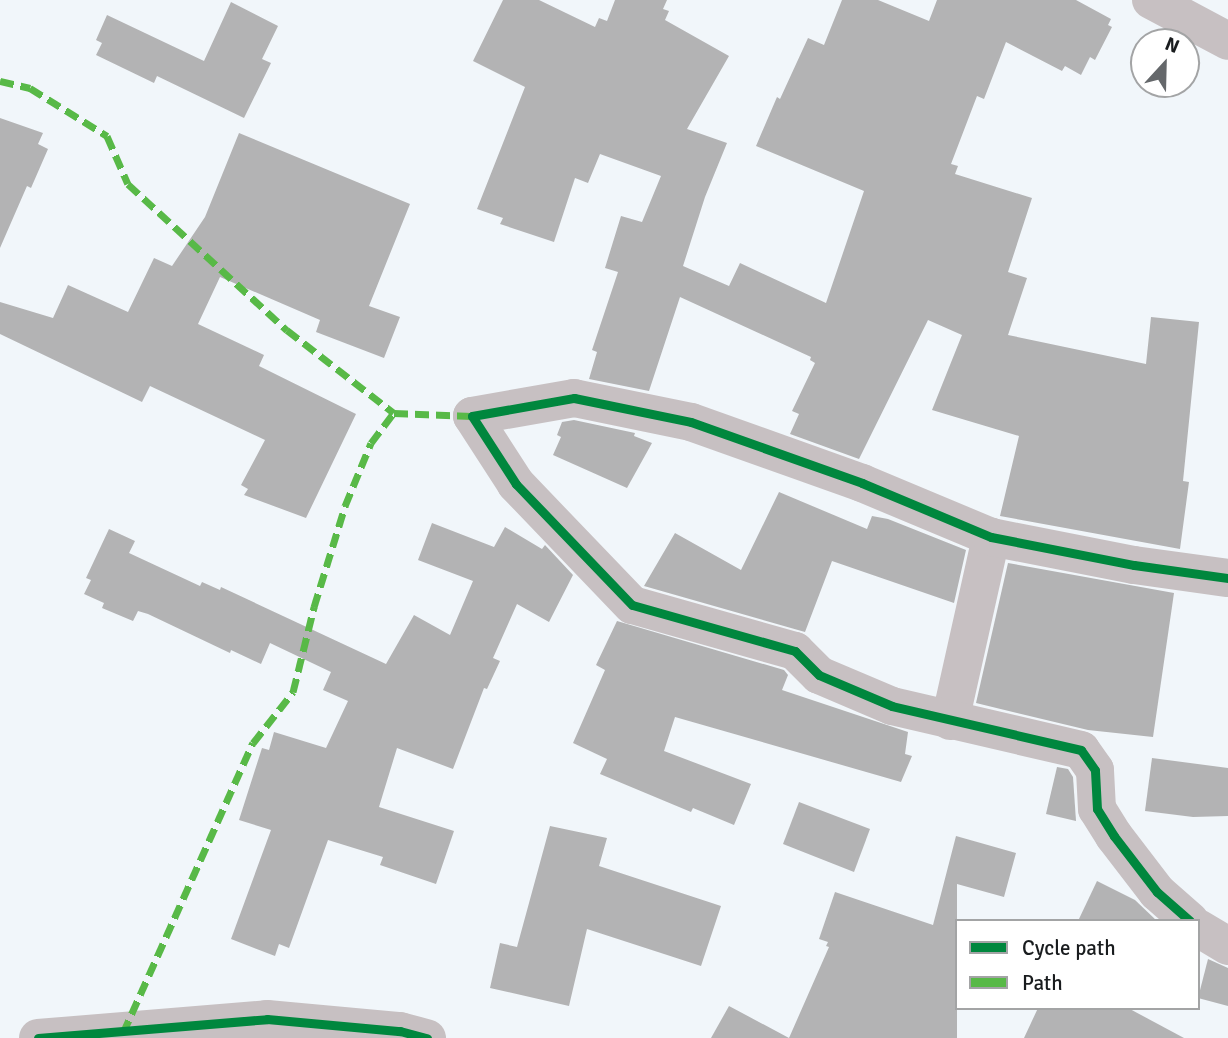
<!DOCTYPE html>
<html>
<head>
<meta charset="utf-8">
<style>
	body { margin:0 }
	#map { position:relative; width:1228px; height:1038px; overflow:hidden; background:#f1f6fa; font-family:Signika,sans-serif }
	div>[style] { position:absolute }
	.building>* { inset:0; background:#b3b3b4 }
	.minor>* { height:38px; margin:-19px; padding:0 19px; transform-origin:19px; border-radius:19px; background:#c7c0c2 }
	.quiet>* { height:7px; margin-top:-3.5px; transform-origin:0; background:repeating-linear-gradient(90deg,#58b947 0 14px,transparent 0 21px) }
	.cycleway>* { height:9px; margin:-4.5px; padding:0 4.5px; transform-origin:4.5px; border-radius:4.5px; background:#00873e }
	span { translate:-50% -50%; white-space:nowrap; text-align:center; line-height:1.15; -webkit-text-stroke:5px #fff; paint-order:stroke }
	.legend { position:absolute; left:955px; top:919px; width:245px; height:91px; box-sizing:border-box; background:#fff; border:2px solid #a3a4a5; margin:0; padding:9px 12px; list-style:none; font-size:21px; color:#191c1e }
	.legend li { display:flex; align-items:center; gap:14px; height:35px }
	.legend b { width:35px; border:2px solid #a3a4a5 }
	.north { position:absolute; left:1130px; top:28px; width:70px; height:70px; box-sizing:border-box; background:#fff; border:2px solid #a3a4a5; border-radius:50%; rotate:22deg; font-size:19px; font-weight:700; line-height:28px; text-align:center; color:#191c1e }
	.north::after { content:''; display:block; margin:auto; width:24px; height:32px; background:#65686b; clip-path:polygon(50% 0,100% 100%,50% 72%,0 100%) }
</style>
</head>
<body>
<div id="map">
	<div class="building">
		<div style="clip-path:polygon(503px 0,539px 0,595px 27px,599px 18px,607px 21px,615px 0,667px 0,663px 9px,669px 11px,665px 20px,729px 56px,687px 129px,727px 143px,705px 197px,683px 266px,729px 286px,740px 263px,826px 303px,864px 191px,756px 146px,777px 97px,780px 99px,808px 38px,824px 45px,842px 0,878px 0,929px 21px,937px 0,1076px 0,1111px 19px,1108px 25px,1112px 27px,1095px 60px,1090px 57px,1081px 75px,1065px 66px,1062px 71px,1006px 42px,984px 99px,977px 96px,951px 164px,958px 166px,955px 174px,1032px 198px,1008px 272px,1027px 278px,1008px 335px,1146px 364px,1151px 317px,1199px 322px,1183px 481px,1189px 482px,1180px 549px,1000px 516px,1019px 436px,932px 410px,962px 335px,928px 320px,859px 459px,790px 434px,799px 414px,792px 411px,815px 363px,810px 360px,811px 357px,680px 297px,649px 391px,589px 379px,597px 352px,592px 350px,618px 272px,605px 268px,621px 216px,642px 222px,661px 176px,600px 154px,588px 183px,575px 178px,554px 242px,500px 224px,503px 218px,477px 209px,525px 87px,473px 61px)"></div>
		<div style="clip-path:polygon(231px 2px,278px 26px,262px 59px,271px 63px,244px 118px,157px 76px,154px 83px,96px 55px,102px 43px,96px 40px,107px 15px,204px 61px)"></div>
		<div style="clip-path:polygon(0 118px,43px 133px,38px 144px,48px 149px,31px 188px,27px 186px,0 248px)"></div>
		<div style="clip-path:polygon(239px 133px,410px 204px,369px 306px,400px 317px,384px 358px,316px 332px,320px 320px,220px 277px,198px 324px,264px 355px,259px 366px,356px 414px,306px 518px,244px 495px,248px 489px,241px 485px,265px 440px,150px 386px,142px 402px,0 334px,0 302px,53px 318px,68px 285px,128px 312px,154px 258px,172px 266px,205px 217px)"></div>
		<div style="clip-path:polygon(574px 420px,635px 433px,634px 436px,652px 443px,627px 488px,553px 455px,561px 437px,557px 435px,562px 422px)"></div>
		<div style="clip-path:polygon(779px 492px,867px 529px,872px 516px,888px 519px,966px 550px,954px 603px,832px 561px,805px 632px,644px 586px,675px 533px,741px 570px)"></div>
		<div style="clip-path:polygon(432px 523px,494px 547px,505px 527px,542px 549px,545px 545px,573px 575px,549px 622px,517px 604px,493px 658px,500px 661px,487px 689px,484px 688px,453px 769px,397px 748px,379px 807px,454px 831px,436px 884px,380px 865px,383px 857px,328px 840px,289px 948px,279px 944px,275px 956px,231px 939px,271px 830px,239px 820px,262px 748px,269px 750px,274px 732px,326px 748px,348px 701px,323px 690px,331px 672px,270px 643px,261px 664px,231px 650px,230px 653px,148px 614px,138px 611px,133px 621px,102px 608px,104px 603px,84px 594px,91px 580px,86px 578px,109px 529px,135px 541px,129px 553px,200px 586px,202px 582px,220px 590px,221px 587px,386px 664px,414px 615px,450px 635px,473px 581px,418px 560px)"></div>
		<div style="clip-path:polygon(1008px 563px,1174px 593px,1153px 737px,1088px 730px,976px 703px)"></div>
		<div style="clip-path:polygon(617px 621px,784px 670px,788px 675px,782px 690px,908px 732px,905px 754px,912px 756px,901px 782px,675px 717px,664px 751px,751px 784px,734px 825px,693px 808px,691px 812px,600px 774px,607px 759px,573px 743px,605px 670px,596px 665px)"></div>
		<div style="clip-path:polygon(1152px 758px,1228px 768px,1228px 816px,1193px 817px,1145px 811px)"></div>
		<div style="clip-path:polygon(1057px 767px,1068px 769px,1073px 777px,1076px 821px,1046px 814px)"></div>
		<div style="clip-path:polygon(799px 802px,870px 829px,854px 872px,783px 844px)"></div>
		<div style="clip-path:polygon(550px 826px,607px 838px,599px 866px,721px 906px,701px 966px,587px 929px,569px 1006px,490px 988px,500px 943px,517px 947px)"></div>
		<div style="clip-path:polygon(956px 836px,1016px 853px,1004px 897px,957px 884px,957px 1038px,711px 1038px,729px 1006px,789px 1038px,829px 947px,826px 946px,828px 942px,819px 939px,835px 892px,933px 925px)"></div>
		<div style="clip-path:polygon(1097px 881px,1135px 900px,1157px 921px,1078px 921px)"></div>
		<div style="clip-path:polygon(1208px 959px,1228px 968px,1228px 1006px,1198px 998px)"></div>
		<div style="clip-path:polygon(1038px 1008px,1128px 1008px,1184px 1038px,1024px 1038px)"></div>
	</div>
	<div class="minor">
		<div style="left:1151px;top:0;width:87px;rotate:28deg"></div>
		<div style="left:950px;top:721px;width:189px;rotate:-77.4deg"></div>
		<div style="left:1190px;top:921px;width:44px;rotate:-138.7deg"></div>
		<div style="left:1157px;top:892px;width:71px;rotate:-127.5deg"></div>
		<div style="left:1114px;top:836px;width:32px;rotate:-122deg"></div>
		<div style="left:1097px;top:809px;width:39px;rotate:-93deg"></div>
		<div style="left:1095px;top:770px;width:24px;rotate:-125deg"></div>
		<div style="left:1081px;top:750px;width:194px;rotate:-166.9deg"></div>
		<div style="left:892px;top:706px;width:79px;rotate:-157deg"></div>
		<div style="left:819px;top:675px;width:34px;rotate:-135deg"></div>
		<div style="left:795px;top:651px;width:169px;rotate:-164.2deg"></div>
		<div style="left:632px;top:605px;width:168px;rotate:-133.8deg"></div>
		<div style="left:516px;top:484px;width:81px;rotate:-122.9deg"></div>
		<div style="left:472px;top:416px;width:104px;rotate:-10deg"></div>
		<div style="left:574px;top:398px;width:119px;rotate:11.6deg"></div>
		<div style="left:691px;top:422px;width:182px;rotate:19.6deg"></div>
		<div style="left:862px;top:483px;width:140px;rotate:22.7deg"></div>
		<div style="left:991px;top:537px;width:146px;rotate:11.1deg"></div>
		<div style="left:1134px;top:565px;width:95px;rotate:7.9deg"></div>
		<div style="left:1198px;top:928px;width:35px;rotate:31deg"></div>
		<div style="left:38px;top:1038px;width:230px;rotate:-4.7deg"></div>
		<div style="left:267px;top:1019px;width:134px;rotate:5.2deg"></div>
		<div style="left:400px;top:1031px;width:28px;rotate:15deg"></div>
	</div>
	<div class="quiet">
		<div style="left:0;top:81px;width:31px;rotate:13deg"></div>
		<div style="left:30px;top:88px;width:91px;rotate:31.9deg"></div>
		<div style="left:107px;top:136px;width:52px;rotate:66.4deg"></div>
		<div style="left:128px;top:184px;width:216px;rotate:42.6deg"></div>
		<div style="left:287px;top:330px;width:135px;rotate:37.8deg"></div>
		<div style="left:394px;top:413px;width:78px;rotate:2.2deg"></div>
		<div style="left:123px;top:1033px;width:318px;rotate:-65.9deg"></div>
		<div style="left:253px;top:743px;width:65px;rotate:-51.9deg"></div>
		<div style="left:293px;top:692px;width:88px;rotate:-76.1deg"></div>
		<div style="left:314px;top:607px;width:106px;rotate:-72.9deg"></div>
		<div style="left:345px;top:506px;width:68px;rotate:-67.6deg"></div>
		<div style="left:371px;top:443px;width:38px;rotate:-53deg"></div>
	</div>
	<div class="cycleway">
		<div style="left:1190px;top:921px;width:44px;rotate:-138.7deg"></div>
		<div style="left:1157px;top:892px;width:71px;rotate:-127.5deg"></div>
		<div style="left:1114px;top:836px;width:32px;rotate:-122deg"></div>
		<div style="left:1097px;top:809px;width:39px;rotate:-93deg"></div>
		<div style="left:1095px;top:770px;width:24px;rotate:-125deg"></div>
		<div style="left:1081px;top:750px;width:194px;rotate:-166.9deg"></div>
		<div style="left:892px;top:706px;width:79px;rotate:-157deg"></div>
		<div style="left:819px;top:675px;width:34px;rotate:-135deg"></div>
		<div style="left:795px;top:651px;width:169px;rotate:-164.2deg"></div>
		<div style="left:632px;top:605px;width:168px;rotate:-133.8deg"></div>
		<div style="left:516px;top:484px;width:81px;rotate:-122.9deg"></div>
		<div style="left:472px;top:416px;width:104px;rotate:-10deg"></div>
		<div style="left:574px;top:398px;width:119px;rotate:11.6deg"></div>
		<div style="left:691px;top:422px;width:182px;rotate:19.6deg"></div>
		<div style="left:862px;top:483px;width:140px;rotate:22.7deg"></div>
		<div style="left:991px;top:537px;width:146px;rotate:11.1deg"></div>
		<div style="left:1134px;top:565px;width:95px;rotate:7.9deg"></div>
		<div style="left:38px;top:1038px;width:230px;rotate:-4.7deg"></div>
		<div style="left:267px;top:1019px;width:134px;rotate:5.2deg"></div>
		<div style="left:400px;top:1031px;width:28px;rotate:15deg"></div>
	</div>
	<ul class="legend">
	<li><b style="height:9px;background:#00873e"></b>Cycle path</li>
	<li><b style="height:9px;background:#58b947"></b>Path</li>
	</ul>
	<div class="north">N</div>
</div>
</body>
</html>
